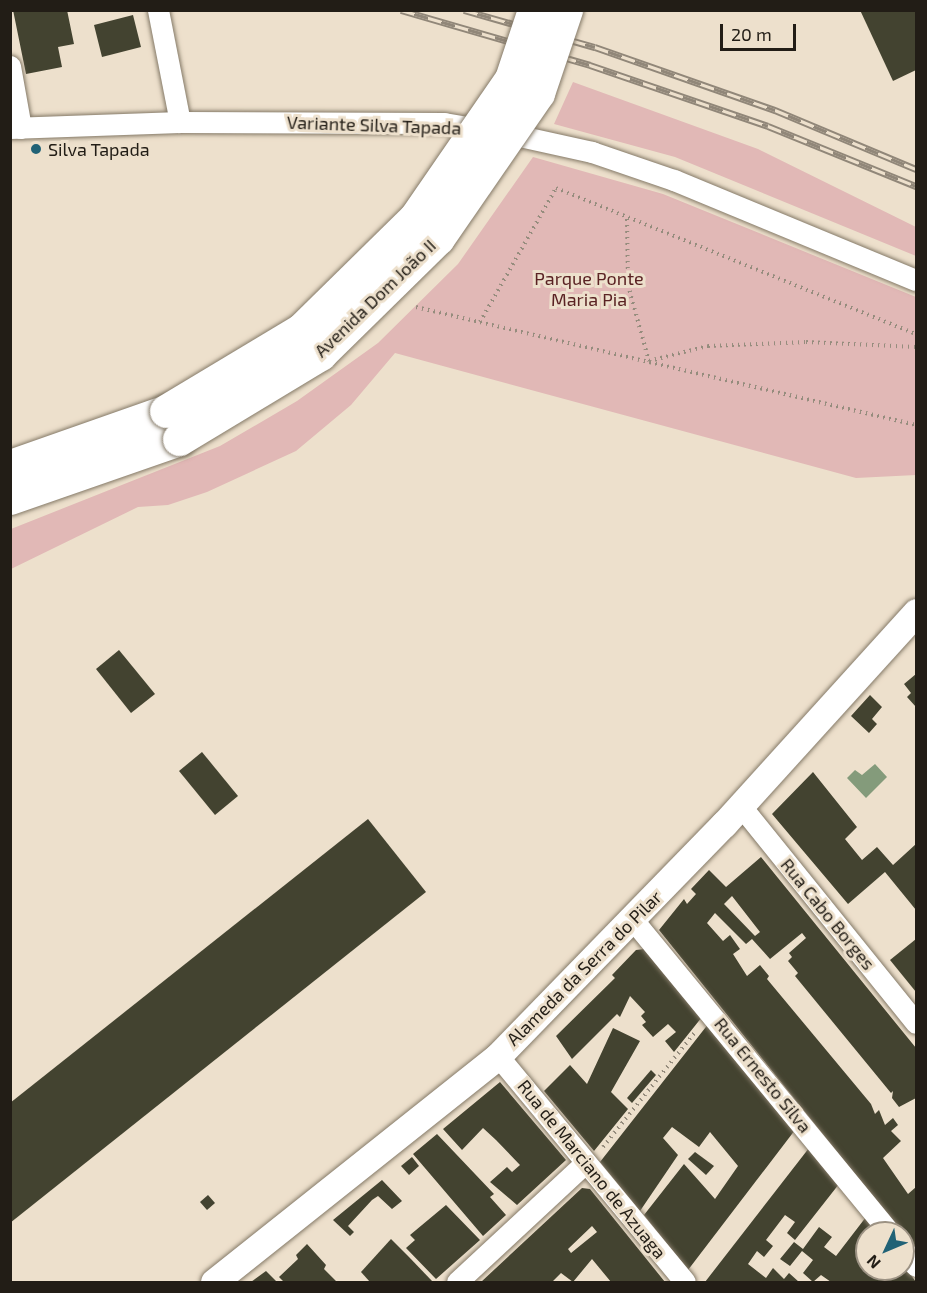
<!DOCTYPE html>
<html>
<head>
<meta charset="utf-8">
<style>
	body { margin:0 }
	#map { position:relative; width:927px; height:1293px; overflow:hidden; background:#ede0cc; font-family:"Exo 2",sans-serif }
	div>[style] { position:absolute }
	.green>* { inset:0; background:#e1b8b6 }
	.water>* { inset:0; background:#849b7b }
	.building>* { inset:0; background:#434330 }
	.path>* { height:4px; margin-top:-2px; transform-origin:0; background:repeating-linear-gradient(90deg,#958c7d 0 1.5px,transparent 0 6px) }
	.roads { filter:drop-shadow(0 0 2px #847967) drop-shadow(0 0 2px #847967) }
	.minor>* { height:21px; margin:-10.5px; padding:0 10.5px; transform-origin:10.5px; border-radius:10.5px; background:#fff }
	.tertiary>* { height:27px; margin:-13.5px; padding:0 13.5px; transform-origin:13.5px; border-radius:13.5px; background:#fff }
	.primary>* { height:33px; margin:-16.5px; padding:0 16.5px; transform-origin:16.5px; border-radius:16.5px; background:#fff }
	.rail>* { height:7px; margin-top:-3.5px; transform-origin:0; background:repeating-linear-gradient(90deg,#ede0cc 0 14px,#918779 0 28px); box-sizing:border-box; border-block:2px solid #918779 }
	.bridges { filter:drop-shadow(0 0 2px #847967) drop-shadow(0 0 2px #847967) }
	.primary-bridge>* { height:33px; margin:-16.5px; padding:0 16.5px; transform-origin:16.5px; border-radius:16.5px; background:#fff }
	.dots>* { width:16px; height:16px; translate:-50% -50%; box-sizing:border-box; border:3px solid #ede0cc; border-radius:50% }
	span { translate:-50% -50%; white-space:nowrap; text-align:center; line-height:1.15; -webkit-text-stroke:6px #ede0cc; paint-order:stroke }
	.street-label { font-size:18px; color:#221d16 }
	.poi-label { font-size:18px; color:#221d16 }
	.left { translate:0 -50%; text-align:left }
	.park-label { font-size:18px; color:#5a2223 }
	.frame { position:absolute; inset:0; border:12px solid #221d16; pointer-events:none }
	.north { position:absolute; left:855px; top:1221px; width:60px; height:60px; box-sizing:border-box; background:#ede0cc; border:2px solid #9c9283; border-radius:50%; rotate:226deg; font-size:16px; font-weight:700; line-height:24px; text-align:center; color:#221d16 }
	.north::after { content:''; display:block; margin:auto; width:21px; height:27px; background:#216276; clip-path:polygon(50% 0,100% 100%,50% 72%,0 100%) }
	.scale { position:absolute; left:720px; top:24px; width:76px; height:27px; box-sizing:border-box; border:3px solid #221d16; border-top:0; padding-left:8px; font-size:18px; line-height:21px; white-space:nowrap; color:#221d16; -webkit-text-stroke:4px #ede0cc; paint-order:stroke }
</style>
</head>
<body>
<div id="map">
	<div class="green">
		<div style="clip-path:polygon(573px 82px,758px 149px,916px 227px,916px 256px,675px 157px,554px 124px)"></div>
		<div style="clip-path:polygon(533px 157px,663px 194px,916px 297px,916px 475px,856px 478px,395px 353px,351px 405px,296px 451px,207px 492px,168px 505px,138px 507px,11px 569px,11px 529px,220px 446px,297px 401px,378px 343px,458px 264px)"></div>
	</div>
	<div class="water">
		<div style="clip-path:polygon(875px 764px,887px 777px,866px 798px,847px 778px,855px 770px,862px 775px)"></div>
	</div>
	<div class="building">
		<div style="clip-path:polygon(13px 10px,67px 10px,74px 44px,58px 47px,62px 67px,26px 74px)"></div>
		<div style="clip-path:polygon(860px 10px,916px 10px,916px 70px,893px 81px)"></div>
		<div style="clip-path:polygon(133px 15px,141px 47px,102px 57px,94px 25px)"></div>
		<div style="clip-path:polygon(119px 650px,155px 694px,131px 713px,96px 669px)"></div>
		<div style="clip-path:polygon(916px 674px,916px 707px,907px 697px,911px 693px,904px 684px)"></div>
		<div style="clip-path:polygon(870px 695px,882px 707px,872px 719px,877px 724px,869px 733px,851px 716px)"></div>
		<div style="clip-path:polygon(202px 752px,238px 796px,215px 815px,179px 771px)"></div>
		<div style="clip-path:polygon(813px 772px,857px 827px,845px 839px,862px 860px,877px 847px,893px 865px,916px 844px,916px 910px,885px 872px,848px 904px,772px 814px)"></div>
		<div style="clip-path:polygon(368px 819px,426px 892px,10px 1223px,10px 1103px)"></div>
		<div style="clip-path:polygon(evenodd,761px 857px,916px 1048px,916px 1098px,899px 1107px,892px 1098px,893px 1091px,891px 1093px,795px 976px,798px 973px,788px 961px,792px 957px,789px 953px,806px 938px,802px 933px,770px 959px,752px 939px,746px 944px,715px 913px,707px 923px,723px 941px,730px 935px,740px 949px,733px 954px,747px 976px,760px 965px,769px 976px,767px 979px,871px 1104px,875px 1114px,879px 1110px,885px 1125px,893px 1118px,898px 1125px,891px 1131px,901px 1141px,883px 1158px,908px 1194px,916px 1187px,916px 1250px,659px 930px,684px 899px,687px 904px,696px 894px,691px 889px,709px 870px,726px 887px,761px 857px,732px 896px,760px 932px,755px 936px,724px 904px,732px 896px)"></div>
		<div style="clip-path:polygon(916px 939px,916px 992px,890px 960px)"></div>
		<div style="clip-path:polygon(644px 949px,702px 1017px,674px 1052px,665px 1041px,676px 1032px,668px 1024px,653px 1037px,642px 1025px,646px 1022px,641px 1016px,645px 1012px,630px 996px,620px 1017px,617px 1014px,572px 1059px,556px 1036px,615px 978px,612px 975px,636px 950px)"></div>
		<div style="clip-path:polygon(709px 1023px,795px 1130px,688px 1270px,644px 1215px,684px 1164px,715px 1199px,738px 1166px,710px 1132px,699px 1147px,672px 1127px,663px 1138px,678px 1155px,640px 1211px,600px 1162px)"></div>
		<div style="clip-path:polygon(613px 1028px,640px 1041px,611px 1092px,628px 1109px,594px 1151px,544px 1091px,570px 1065px,587px 1084px)"></div>
		<div style="clip-path:polygon(651px 1070px,656px 1075px,632px 1103px,627px 1098px)"></div>
		<div style="clip-path:polygon(500px 1082px,566px 1160px,517px 1205px,490px 1182px,507px 1167px,512px 1172px,520px 1165px,496px 1140px,483px 1128px,462px 1150px,443px 1129px)"></div>
		<div style="clip-path:polygon(437px 1134px,494px 1194px,490px 1197px,506px 1215px,483px 1236px,413px 1154px)"></div>
		<div style="clip-path:polygon(809px 1148px,839px 1184px,795px 1240px,787px 1233px,795px 1222px,785px 1215px,766px 1240px,773px 1246px,764px 1257px,757px 1251px,748px 1264px,766px 1278px,773px 1268px,784px 1279px,789px 1273px,799px 1282px,705px 1282px)"></div>
		<div style="clip-path:polygon(695px 1152px,714px 1166px,706px 1175px,688px 1159px)"></div>
		<div style="clip-path:polygon(412px 1157px,419px 1166px,409px 1175px,401px 1166px)"></div>
		<div style="clip-path:polygon(382px 1180px,402px 1201px,392px 1209px,378px 1196px,372px 1200px,348px 1226px,354px 1232px,350px 1236px,333px 1220px)"></div>
		<div style="clip-path:polygon(evenodd,582px 1188px,590px 1189px,665px 1282px,611px 1282px,592px 1259px,573px 1282px,561px 1273px,552px 1282px,481px 1282px,582px 1188px,592px 1226px,597px 1232px,571px 1253px,568px 1249px,592px 1226px)"></div>
		<div style="clip-path:polygon(208px 1195px,215px 1203px,207px 1210px,200px 1202px)"></div>
		<div style="clip-path:polygon(446px 1205px,480px 1240px,436px 1279px,406px 1248px,415px 1240px,410px 1235px)"></div>
		<div style="clip-path:polygon(866px 1217px,878px 1233px,867px 1233px,867px 1269px,903px 1269px,903px 1264px,916px 1282px,831px 1282px,821px 1275px,813px 1282px,803px 1273px,813px 1260px,802px 1251px,790px 1266px,780px 1259px,794px 1242px,803px 1249px,819px 1227px,832px 1237px,824px 1247px,836px 1256px)"></div>
		<div style="clip-path:polygon(391px 1239px,408px 1256px,433px 1282px,370px 1282px,361px 1272px)"></div>
		<div style="clip-path:polygon(307px 1244px,326px 1265px,324px 1269px,337px 1282px,284px 1282px,279px 1277px,298px 1259px,296px 1255px)"></div>
		<div style="clip-path:polygon(266px 1271px,277px 1282px,251px 1282px)"></div>
	</div>
	<div class="path">
		<div style="left:627px;top:219px;width:66px;rotate:89.1deg"></div>
		<div style="left:628px;top:285px;width:79px;rotate:74.6deg"></div>
		<div style="left:649px;top:361px;width:61px;rotate:-14.3deg"></div>
		<div style="left:708px;top:346px;width:98px;rotate:-2.3deg"></div>
		<div style="left:806px;top:342px;width:110px;rotate:2.6deg"></div>
		<div style="left:416px;top:307px;width:514px;rotate:13.28deg"></div>
		<div style="left:480px;top:322px;width:154px;rotate:-60.4deg"></div>
		<div style="left:556px;top:188px;width:388px;rotate:22.1deg"></div>
		<div style="left:603px;top:1147px;width:149px;rotate:-51.3deg"></div>
	</div>
	<div class="roads">
		<div class="minor">
			<div style="left:158px;top:10px;width:114px;rotate:78.9deg"></div>
			<div style="left:10px;top:66px;width:63px;rotate:79.9deg"></div>
			<div style="left:10px;top:128px;width:170px;rotate:-2deg"></div>
			<div style="left:180px;top:122px;width:264px;rotate:0.2deg"></div>
			<div style="left:444px;top:123px;width:72px;rotate:9.6deg"></div>
			<div style="left:515px;top:135px;width:79px;rotate:12.4deg"></div>
			<div style="left:592px;top:152px;width:87px;rotate:18.9deg"></div>
			<div style="left:674px;top:180px;width:262px;rotate:22.5deg"></div>
			<div style="left:740px;top:805px;width:280px;rotate:51.1deg"></div>
			<div style="left:633px;top:920px;width:405px;rotate:50.6deg"></div>
			<div style="left:498px;top:1056px;width:293px;rotate:50.4deg"></div>
			<div style="left:903px;top:1249px;width:21px;rotate:53deg"></div>
			<div style="left:457px;top:1282px;width:175px;rotate:-42.9deg"></div>
		</div>
		<div class="tertiary">
			<div style="left:214px;top:1282px;width:363px;rotate:-38.5deg"></div>
			<div style="left:498px;top:1056px;width:324px;rotate:-45.8deg"></div>
			<div style="left:724px;top:824px;width:286px;rotate:-47.8deg"></div>
		</div>
		<div class="primary">
			<div style="left:10px;top:466px;width:165px;rotate:-19.4deg"></div>
			<div style="left:10px;top:498px;width:179px;rotate:-19.2deg"></div>
		</div>
	</div>
	<div class="rail">
		<div style="left:401px;top:10px;width:197px;rotate:16.2deg"></div>
		<div style="left:590px;top:65px;width:188px;rotate:18.9deg"></div>
		<div style="left:768px;top:126px;width:160px;rotate:22.1deg"></div>
		<div style="left:464px;top:10px;width:136px;rotate:15.8deg"></div>
		<div style="left:595px;top:47px;width:191px;rotate:19.3deg"></div>
		<div style="left:775px;top:110px;width:153px;rotate:22.7deg"></div>
	</div>
	<div class="bridges">
		<div class="primary-bridge">
			<div style="left:166px;top:411px;width:157px;rotate:-31deg"></div>
			<div style="left:301px;top:330px;width:160px;rotate:-44.5deg"></div>
			<div style="left:415px;top:218px;width:169px;rotate:-55.4deg"></div>
			<div style="left:511px;top:79px;width:73px;rotate:-71.6deg"></div>
			<div style="left:179px;top:439px;width:165px;rotate:-31.1deg"></div>
			<div style="left:320px;top:354px;width:165px;rotate:-44.5deg"></div>
			<div style="left:438px;top:238px;width:176px;rotate:-55.4deg"></div>
			<div style="left:538px;top:93px;width:88px;rotate:-71.4deg"></div>
		</div>
	</div>
	<div class="dots">
		<div style="left:36px;top:149px;background:#216276"></div>
	</div>
	<div class="street-label">
		<span style="left:374px;top:125px;rotate:2deg">Variante Silva Tapada</span>
		<span style="left:375px;top:298px;rotate:-44deg">Avenida Dom João II</span>
		<span style="left:828px;top:914px;rotate:51deg">Rua Cabo Borges</span>
		<span style="left:584px;top:968px;rotate:-45deg">Alameda da Serra do Pilar</span>
		<span style="left:763px;top:1075px;rotate:51deg">Rua Ernesto Silva</span>
		<span style="left:592px;top:1169px;rotate:51deg">Rua de Marciano de Azuaga</span>
	</div>
	<div class="poi-label">
		<span class="left" style="left:48px;top:149px">Silva Tapada</span>
	</div>
	<div class="park-label">
		<span style="left:589px;top:289px">Parque Ponte<br>Maria Pia</span>
	</div>
	<div class="frame"></div>
	<div class="north">N</div>
	<div class="scale">20 m</div>
</div>
</body>
</html>
